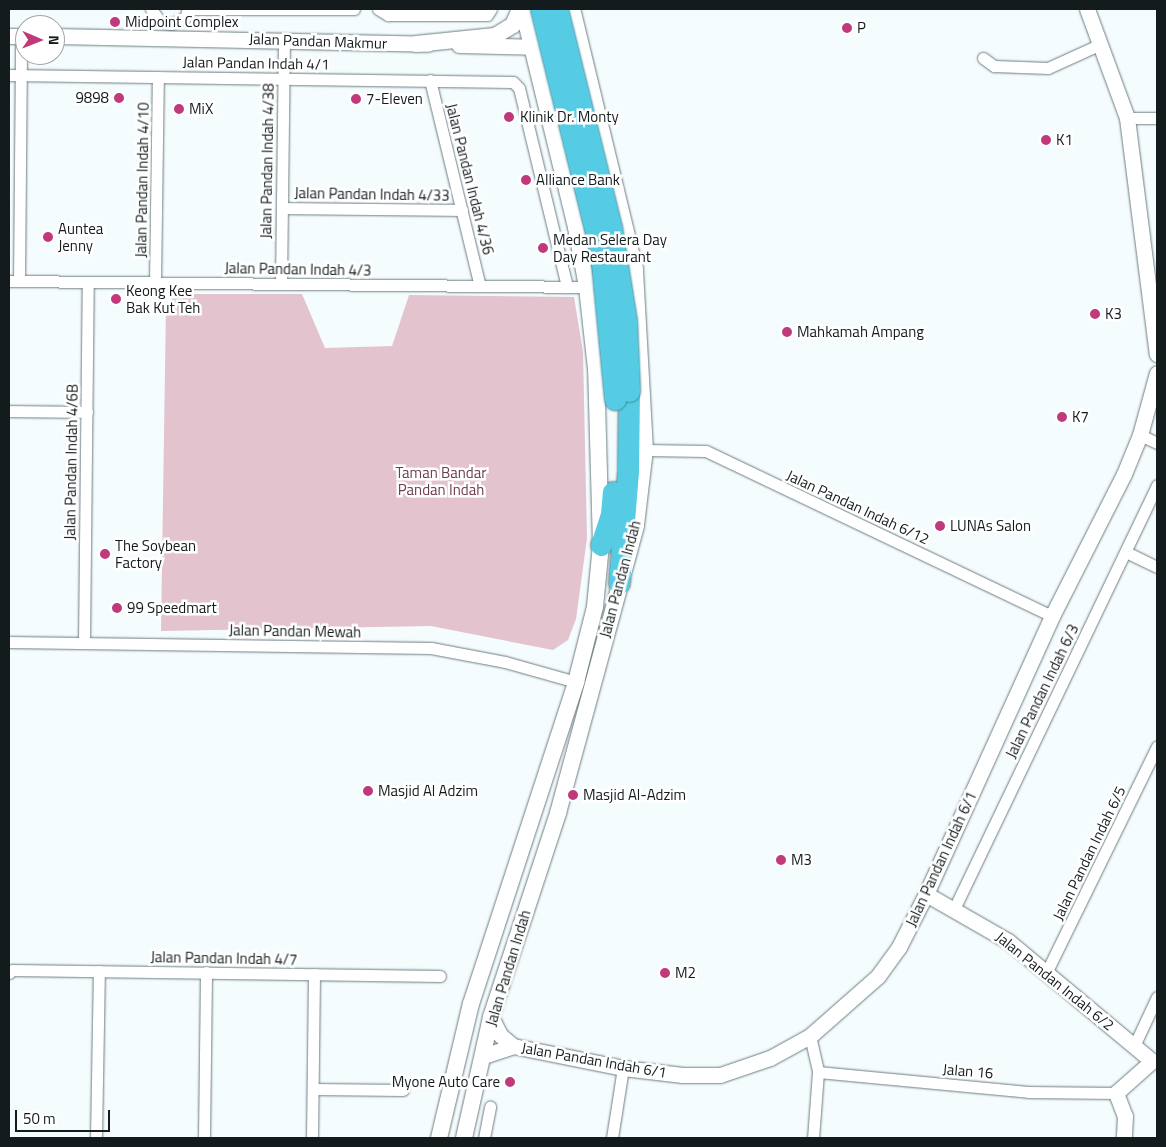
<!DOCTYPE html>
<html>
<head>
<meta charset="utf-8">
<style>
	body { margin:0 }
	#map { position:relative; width:1166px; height:1147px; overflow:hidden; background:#f5fcfe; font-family:"Titillium Web",sans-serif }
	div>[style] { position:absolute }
	.green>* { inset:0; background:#e2c3ce }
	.roads { filter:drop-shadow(0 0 1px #6c7d81) drop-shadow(0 0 1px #6c7d81) }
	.minor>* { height:11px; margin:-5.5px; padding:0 5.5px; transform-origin:5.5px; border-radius:5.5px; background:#fff }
	.tertiary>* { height:15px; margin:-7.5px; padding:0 7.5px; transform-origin:7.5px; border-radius:7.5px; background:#fff }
	.secondary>* { height:16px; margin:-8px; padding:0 8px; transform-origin:8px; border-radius:8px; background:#fff }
	.motorway>* { height:21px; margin:-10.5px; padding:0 10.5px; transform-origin:10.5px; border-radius:10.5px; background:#55cce4 }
	.bridges { filter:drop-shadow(0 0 1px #3e8e9e) drop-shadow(0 0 1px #3e8e9e) }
	.motorway-bridge>* { height:21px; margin:-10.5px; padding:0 10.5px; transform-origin:10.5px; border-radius:10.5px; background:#55cce4 }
	.dots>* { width:14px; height:14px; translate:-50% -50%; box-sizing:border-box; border:2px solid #fff; border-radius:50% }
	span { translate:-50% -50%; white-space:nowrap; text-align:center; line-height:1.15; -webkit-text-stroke:5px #fff; paint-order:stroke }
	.poi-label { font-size:15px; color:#141b1c }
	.left { translate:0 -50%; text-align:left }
	.right { translate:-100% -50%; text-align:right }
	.street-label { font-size:15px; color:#141b1c }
	.park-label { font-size:15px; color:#6d3d51 }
	.frame { position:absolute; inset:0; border:10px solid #141b1c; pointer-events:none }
	.north { position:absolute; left:15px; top:15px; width:50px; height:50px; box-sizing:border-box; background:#fff; border:1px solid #a1a4a4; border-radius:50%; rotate:91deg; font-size:14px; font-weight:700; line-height:20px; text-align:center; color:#141b1c }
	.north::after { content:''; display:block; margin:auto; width:18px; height:22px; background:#c03a7b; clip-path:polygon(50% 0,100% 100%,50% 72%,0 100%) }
	.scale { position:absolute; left:15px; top:1110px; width:95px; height:22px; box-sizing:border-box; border:2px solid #141b1c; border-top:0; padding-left:6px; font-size:15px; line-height:18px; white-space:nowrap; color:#141b1c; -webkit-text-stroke:4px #fff; paint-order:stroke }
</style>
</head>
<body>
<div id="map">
	<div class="green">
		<div style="clip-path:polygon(179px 294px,302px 294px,325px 348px,392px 346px,409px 295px,574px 297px,583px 352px,587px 538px,576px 619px,568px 640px,553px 650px,431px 626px,161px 631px,166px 304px)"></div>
	</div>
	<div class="roads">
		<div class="minor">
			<div style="left:151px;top:9px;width:15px;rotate:53deg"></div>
			<div style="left:160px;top:21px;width:11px;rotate:15deg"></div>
			<div style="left:171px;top:24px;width:15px;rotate:-23deg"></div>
			<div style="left:185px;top:18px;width:9px;rotate:-72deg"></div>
			<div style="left:188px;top:9px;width:166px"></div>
			<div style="left:378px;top:9px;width:12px;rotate:31deg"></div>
			<div style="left:388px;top:15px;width:99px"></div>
			<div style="left:487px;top:15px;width:7px;rotate:-56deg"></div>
			<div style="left:983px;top:58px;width:14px;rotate:36deg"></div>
			<div style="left:994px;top:66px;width:54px;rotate:2.1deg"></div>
			<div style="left:1048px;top:68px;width:58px;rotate:-24.4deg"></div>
			<div style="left:9px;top:75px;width:504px;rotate:0.8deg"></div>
			<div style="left:513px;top:82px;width:8px;rotate:45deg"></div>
			<div style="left:519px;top:88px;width:205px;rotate:76.4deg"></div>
			<div style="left:430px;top:80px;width:212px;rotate:76.4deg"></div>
			<div style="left:1127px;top:118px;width:30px"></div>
			<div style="left:282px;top:208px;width:180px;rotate:0.6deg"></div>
			<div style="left:9px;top:281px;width:578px;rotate:0.59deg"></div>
			<div style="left:19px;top:281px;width:245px;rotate:-89.5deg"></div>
			<div style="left:155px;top:283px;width:206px;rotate:-89.2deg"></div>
			<div style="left:281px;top:284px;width:245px;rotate:-89.3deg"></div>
			<div style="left:9px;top:411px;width:78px;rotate:0.7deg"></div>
			<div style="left:1140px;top:435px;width:19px;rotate:25deg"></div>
			<div style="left:645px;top:450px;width:61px;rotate:0.9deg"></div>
			<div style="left:706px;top:451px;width:383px;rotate:25.5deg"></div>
			<div style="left:1126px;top:552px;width:34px;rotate:26deg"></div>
			<div style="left:9px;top:642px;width:422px;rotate:0.8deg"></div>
			<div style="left:431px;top:648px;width:75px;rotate:10.7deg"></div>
			<div style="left:505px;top:662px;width:74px;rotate:15.7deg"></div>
			<div style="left:84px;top:643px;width:361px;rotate:-89.4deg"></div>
			<div style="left:954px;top:909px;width:470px;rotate:-64.4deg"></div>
			<div style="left:1047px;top:971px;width:250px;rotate:-63.9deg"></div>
			<div style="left:9px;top:973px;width:4px;rotate:-45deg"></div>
			<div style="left:12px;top:970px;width:428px;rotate:0.8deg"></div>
			<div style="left:810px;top:1036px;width:37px;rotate:77deg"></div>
			<div style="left:818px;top:1072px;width:66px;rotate:94.3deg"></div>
			<div style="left:1134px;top:1046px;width:54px;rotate:-64.9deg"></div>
			<div style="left:818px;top:1072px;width:211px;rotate:5.4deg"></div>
			<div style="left:1028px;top:1092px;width:88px;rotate:0.7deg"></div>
			<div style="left:313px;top:1089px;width:90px;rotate:0.6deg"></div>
			<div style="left:96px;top:1138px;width:167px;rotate:-89deg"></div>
			<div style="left:204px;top:1138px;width:166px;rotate:-89.3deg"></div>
			<div style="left:312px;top:1138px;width:164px;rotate:-89.3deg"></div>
			<div style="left:484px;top:1138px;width:32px;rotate:-79deg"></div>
			<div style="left:612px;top:1138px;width:71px;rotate:-81.1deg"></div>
		</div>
		<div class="tertiary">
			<div style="left:1087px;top:9px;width:116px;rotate:69.8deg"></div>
			<div style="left:1127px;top:118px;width:238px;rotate:82.8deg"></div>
			<div style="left:9px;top:36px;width:16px"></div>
			<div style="left:55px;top:36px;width:373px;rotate:1.2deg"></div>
			<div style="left:459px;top:45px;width:84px;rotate:1.4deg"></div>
			<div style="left:926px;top:894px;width:95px;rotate:29.8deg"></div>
			<div style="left:1008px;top:941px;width:187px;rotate:39.8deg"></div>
			<div style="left:1152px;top:1061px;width:48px;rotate:138.4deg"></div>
			<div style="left:1116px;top:1093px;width:25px;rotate:69deg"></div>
			<div style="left:1125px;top:1116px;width:22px;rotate:93deg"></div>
			<div style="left:491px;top:1017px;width:20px;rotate:63deg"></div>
			<div style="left:500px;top:1035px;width:17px;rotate:40deg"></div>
			<div style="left:483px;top:1056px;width:32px;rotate:-18deg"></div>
			<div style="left:513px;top:1046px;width:112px;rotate:11.3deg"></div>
			<div style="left:623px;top:1068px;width:60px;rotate:6.7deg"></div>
			<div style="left:683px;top:1075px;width:37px"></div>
			<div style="left:720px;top:1075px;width:53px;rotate:-18.8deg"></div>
			<div style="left:770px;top:1058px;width:46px;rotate:-28.8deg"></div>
			<div style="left:810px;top:1036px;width:91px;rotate:-41.4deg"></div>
			<div style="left:878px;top:976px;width:36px;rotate:-54deg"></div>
			<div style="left:899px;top:947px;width:59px;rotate:-63deg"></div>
			<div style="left:926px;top:894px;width:305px;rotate:-65.6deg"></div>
			<div style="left:1052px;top:616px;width:159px;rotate:-63.1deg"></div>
			<div style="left:1124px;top:474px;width:42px;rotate:-67.7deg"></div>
			<div style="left:1140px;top:435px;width:64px;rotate:-74.7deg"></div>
		</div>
		<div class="secondary">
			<div style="left:416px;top:44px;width:79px;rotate:-5.8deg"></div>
			<div style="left:495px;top:36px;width:21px;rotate:-31deg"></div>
			<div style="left:513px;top:25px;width:17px;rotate:-66deg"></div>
			<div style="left:439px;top:1138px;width:138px;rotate:-76.6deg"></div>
			<div style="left:471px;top:1004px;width:339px;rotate:-71.9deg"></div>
			<div style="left:576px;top:682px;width:77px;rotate:-75.8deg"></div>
			<div style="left:595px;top:607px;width:62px;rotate:-84.5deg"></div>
			<div style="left:601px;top:545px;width:176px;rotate:-91.6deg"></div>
			<div style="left:596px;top:369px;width:82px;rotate:-96.3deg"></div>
			<div style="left:587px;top:287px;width:61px;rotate:-100.4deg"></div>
			<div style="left:576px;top:227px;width:224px;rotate:-103.7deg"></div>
			<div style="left:464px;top:1138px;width:124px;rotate:-77.4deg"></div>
			<div style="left:491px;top:1017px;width:215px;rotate:-71.8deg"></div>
			<div style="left:558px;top:813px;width:298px;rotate:-74.8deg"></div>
			<div style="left:636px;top:525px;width:76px;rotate:-83.2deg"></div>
			<div style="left:645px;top:450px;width:181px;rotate:-93.2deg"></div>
			<div style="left:635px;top:269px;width:268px;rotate:-103.6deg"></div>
		</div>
		<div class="motorway">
			<div style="left:601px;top:545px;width:33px;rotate:-72deg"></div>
			<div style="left:611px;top:514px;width:22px;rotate:-85deg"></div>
			<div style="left:619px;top:583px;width:113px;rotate:-85.4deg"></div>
			<div style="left:628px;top:470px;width:79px;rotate:-89.3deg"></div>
		</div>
	</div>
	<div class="bridges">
		<div class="motorway-bridge">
			<div style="left:541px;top:9px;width:251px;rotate:76.2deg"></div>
			<div style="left:601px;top:253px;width:147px;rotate:84.5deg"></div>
			<div style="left:557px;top:9px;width:225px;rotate:76.1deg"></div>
			<div style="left:611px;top:227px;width:95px;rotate:80.9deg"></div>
			<div style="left:626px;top:321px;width:70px;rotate:87.5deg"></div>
		</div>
	</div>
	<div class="dots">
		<div style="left:115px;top:22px;background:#c03a7b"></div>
		<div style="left:847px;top:28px;background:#c03a7b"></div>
		<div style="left:119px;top:98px;background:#c03a7b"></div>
		<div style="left:356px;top:99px;background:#c03a7b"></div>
		<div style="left:179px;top:109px;background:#c03a7b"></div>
		<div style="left:509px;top:117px;background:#c03a7b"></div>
		<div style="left:1046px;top:140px;background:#c03a7b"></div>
		<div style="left:526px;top:180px;background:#c03a7b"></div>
		<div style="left:48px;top:237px;background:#c03a7b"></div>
		<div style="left:543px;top:248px;background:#c03a7b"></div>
		<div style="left:116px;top:299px;background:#c03a7b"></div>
		<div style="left:1095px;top:314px;background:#c03a7b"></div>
		<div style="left:787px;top:332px;background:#c03a7b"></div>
		<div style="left:1062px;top:417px;background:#c03a7b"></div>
		<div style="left:940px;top:526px;background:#c03a7b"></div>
		<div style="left:105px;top:554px;background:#c03a7b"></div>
		<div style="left:117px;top:608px;background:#c03a7b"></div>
		<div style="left:368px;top:791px;background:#c03a7b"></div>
		<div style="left:573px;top:795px;background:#c03a7b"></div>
		<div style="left:781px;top:860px;background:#c03a7b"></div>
		<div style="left:665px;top:973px;background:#c03a7b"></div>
		<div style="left:510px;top:1082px;background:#c03a7b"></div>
	</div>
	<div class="poi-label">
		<span class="left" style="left:125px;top:22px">Midpoint Complex</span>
		<span class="left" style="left:857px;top:28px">P</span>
		<span class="right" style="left:109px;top:98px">9898</span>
		<span class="left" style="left:366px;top:99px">7-Eleven</span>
		<span class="left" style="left:189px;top:109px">MiX</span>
		<span class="left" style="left:520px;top:117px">Klinik Dr. Monty</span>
		<span class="left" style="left:1056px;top:140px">K1</span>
		<span class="left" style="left:536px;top:180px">Alliance Bank</span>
		<span class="left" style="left:58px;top:237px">Auntea<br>Jenny</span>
		<span class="left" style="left:553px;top:248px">Medan Selera Day<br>Day Restaurant</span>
		<span class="left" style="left:126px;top:299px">Keong Kee<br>Bak Kut Teh</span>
		<span class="left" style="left:1105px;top:314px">K3</span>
		<span class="left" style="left:797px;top:332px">Mahkamah Ampang</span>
		<span class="left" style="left:1072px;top:417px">K7</span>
		<span class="left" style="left:950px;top:526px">LUNAs Salon</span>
		<span class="left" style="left:115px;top:554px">The Soybean<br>Factory</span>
		<span class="left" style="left:127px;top:608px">99 Speedmart</span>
		<span class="left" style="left:378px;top:791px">Masjid Al Adzim</span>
		<span class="left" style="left:583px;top:795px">Masjid Al-Adzim</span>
		<span class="left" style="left:791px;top:860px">M3</span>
		<span class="left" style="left:675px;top:973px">M2</span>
		<span class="right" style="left:500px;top:1082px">Myone Auto Care</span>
	</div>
	<div class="street-label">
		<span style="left:318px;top:41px;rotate:2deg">Jalan Pandan Makmur</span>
		<span style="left:256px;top:63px;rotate:1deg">Jalan Pandan Indah 4/1</span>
		<span style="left:267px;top:161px;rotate:-89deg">Jalan Pandan Indah 4/38</span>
		<span style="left:470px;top:179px;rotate:76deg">Jalan Pandan Indah 4/36</span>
		<span style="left:142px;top:180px;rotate:-89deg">Jalan Pandan Indah 4/10</span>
		<span style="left:372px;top:194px;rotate:1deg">Jalan Pandan Indah 4/33</span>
		<span style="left:298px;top:269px;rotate:1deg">Jalan Pandan Indah 4/3</span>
		<span style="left:71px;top:462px;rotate:-89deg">Jalan Pandan Indah 4/6B</span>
		<span style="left:858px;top:507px;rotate:25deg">Jalan Pandan Indah 6/12</span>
		<span style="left:620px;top:579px;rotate:-75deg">Jalan Pandan Indah</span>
		<span style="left:295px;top:631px;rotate:1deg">Jalan Pandan Mewah</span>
		<span style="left:1042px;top:691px;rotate:-64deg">Jalan Pandan Indah 6/3</span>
		<span style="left:1089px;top:853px;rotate:-64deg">Jalan Pandan Indah 6/5</span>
		<span style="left:941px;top:859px;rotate:-65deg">Jalan Pandan Indah 6/1</span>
		<span style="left:224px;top:958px;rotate:1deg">Jalan Pandan Indah 4/7</span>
		<span style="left:508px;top:968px;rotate:-73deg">Jalan Pandan Indah</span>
		<span style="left:1055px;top:981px;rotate:39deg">Jalan Pandan Indah 6/2</span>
		<span style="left:594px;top:1060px;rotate:10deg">Jalan Pandan Indah 6/1</span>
		<span style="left:968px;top:1071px;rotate:5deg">Jalan 16</span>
	</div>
	<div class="park-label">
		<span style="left:441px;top:481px">Taman Bandar<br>Pandan Indah</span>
	</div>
	<div class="frame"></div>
	<div class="north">N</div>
	<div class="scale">50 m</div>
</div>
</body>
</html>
